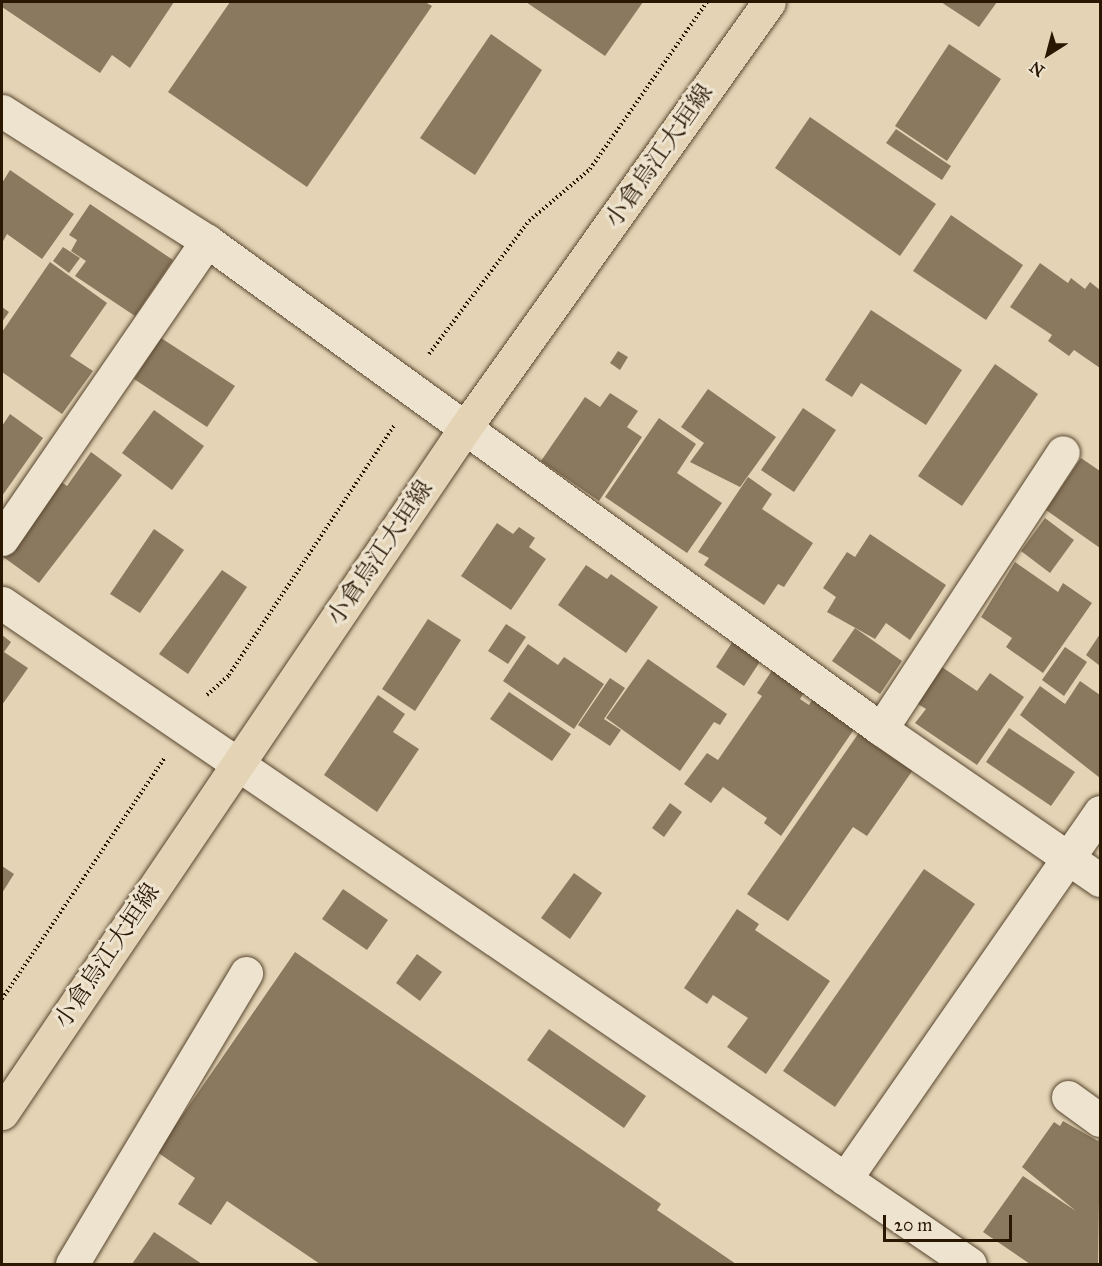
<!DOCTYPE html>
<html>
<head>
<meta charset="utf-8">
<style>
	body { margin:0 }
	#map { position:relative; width:1102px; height:1266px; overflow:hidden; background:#e4d4b5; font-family:"IM FELL Great Primer","Noto Serif JP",serif }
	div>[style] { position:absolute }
	.building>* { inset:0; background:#8a795f }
	.path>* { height:4px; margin-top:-2px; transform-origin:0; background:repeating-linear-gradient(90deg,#291702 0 1.5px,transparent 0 4.5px) }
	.roads { filter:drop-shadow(0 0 2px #58462f) drop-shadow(0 0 2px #58462f) }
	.minor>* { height:33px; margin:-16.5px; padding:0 16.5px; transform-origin:16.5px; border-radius:16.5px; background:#ede3cf }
	.major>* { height:33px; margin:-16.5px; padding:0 16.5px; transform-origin:16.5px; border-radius:16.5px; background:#e4d4b5 }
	span { translate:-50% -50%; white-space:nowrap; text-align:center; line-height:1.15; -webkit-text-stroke:6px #ede3cf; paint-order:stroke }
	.street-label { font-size:24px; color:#291702 }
	.frame { position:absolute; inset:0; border:3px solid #291702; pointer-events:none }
	.north { position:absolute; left:1018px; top:24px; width:60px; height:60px; -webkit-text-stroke:4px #ede3cf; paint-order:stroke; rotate:216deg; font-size:16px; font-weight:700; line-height:24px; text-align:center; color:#291702 }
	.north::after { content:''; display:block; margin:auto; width:21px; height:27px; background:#291702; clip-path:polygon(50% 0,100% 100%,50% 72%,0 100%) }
	.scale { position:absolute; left:883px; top:1215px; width:129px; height:27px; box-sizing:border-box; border:3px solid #291702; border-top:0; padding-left:8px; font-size:18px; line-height:21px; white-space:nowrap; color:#291702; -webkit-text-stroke:4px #ede3cf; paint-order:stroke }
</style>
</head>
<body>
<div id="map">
	<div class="building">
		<div style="clip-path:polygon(2px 2px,174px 2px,130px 68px,112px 55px,100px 73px,2px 7px)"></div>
		<div style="clip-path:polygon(230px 2px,425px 2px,432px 6px,307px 187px,168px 92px)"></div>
		<div style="clip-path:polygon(526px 2px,643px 2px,605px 56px)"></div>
		<div style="clip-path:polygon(941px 2px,997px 2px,979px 27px)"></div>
		<div style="clip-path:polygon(491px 34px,542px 70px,475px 175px,420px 138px)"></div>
		<div style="clip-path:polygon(949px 44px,1001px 79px,947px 161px,895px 126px)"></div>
		<div style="clip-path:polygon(810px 117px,936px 204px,900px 256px,775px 168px)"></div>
		<div style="clip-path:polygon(896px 129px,951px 166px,942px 180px,886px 143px)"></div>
		<div style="clip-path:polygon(10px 170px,74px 214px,42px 259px,7px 234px,2px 243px,2px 183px)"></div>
		<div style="clip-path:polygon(90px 204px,173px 260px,135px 316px,75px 276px,86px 261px,71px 251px,77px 240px,69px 235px)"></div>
		<div style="clip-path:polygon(951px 215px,1023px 265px,986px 320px,913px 271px)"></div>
		<div style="clip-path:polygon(63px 247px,80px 258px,69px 273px,53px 261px)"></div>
		<div style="clip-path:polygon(50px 262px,107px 303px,70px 356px,93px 371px,62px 414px,2px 372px,2px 332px)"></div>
		<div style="clip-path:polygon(1040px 263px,1068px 283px,1071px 278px,1085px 289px,1090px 282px,1100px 290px,1100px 368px,1074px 350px,1069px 356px,1048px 341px,1052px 335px,1010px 307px)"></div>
		<div style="clip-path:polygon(2px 307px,9px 312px,2px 322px)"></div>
		<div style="clip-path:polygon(871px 310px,962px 370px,926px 425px,861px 383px,852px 397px,825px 380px)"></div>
		<div style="clip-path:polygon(161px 338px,235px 386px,207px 427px,134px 379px)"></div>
		<div style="clip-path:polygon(618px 351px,628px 357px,620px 370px,610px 363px)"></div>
		<div style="clip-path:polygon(995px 364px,1038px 394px,962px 506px,918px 476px)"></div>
		<div style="clip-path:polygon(708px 389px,776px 437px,740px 487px,690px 462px,704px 443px,681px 427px)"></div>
		<div style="clip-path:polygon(610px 393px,638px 411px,627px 427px,642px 437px,599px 501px,541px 461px,585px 397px,600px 407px)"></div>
		<div style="clip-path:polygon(803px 408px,836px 430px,794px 492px,761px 470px)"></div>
		<div style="clip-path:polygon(154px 410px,204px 446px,172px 490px,122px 453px)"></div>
		<div style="clip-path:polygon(10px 414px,43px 438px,2px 496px,2px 426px)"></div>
		<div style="clip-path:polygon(659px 418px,696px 444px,677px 473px,722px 503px,687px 553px,605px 497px)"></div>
		<div style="clip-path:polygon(91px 452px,122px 475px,39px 583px,2px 556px,54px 477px,67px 486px)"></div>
		<div style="clip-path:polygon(1081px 458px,1100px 471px,1100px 548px,1046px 510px)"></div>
		<div style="clip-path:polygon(748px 477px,772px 494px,762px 509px,813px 543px,784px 587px,778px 584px,764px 605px,704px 565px,709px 558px,698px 552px)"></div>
		<div style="clip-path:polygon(1045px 518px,1074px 540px,1050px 573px,1021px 551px)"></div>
		<div style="clip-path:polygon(497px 523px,513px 534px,519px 527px,535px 538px,529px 547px,546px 559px,511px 610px,461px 576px)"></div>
		<div style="clip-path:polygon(154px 529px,184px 550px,140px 613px,110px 594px)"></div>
		<div style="clip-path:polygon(870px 534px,946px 585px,910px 640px,886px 623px,875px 639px,827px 612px,836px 597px,823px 588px,847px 552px,855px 557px)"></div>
		<div style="clip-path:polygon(1015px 562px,1058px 592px,1063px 583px,1092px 603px,1043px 673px,1006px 647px,1012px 638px,981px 617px)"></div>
		<div style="clip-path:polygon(586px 565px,607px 579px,611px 574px,658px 607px,626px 653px,558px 605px)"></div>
		<div style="clip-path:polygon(222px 570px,247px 587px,188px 674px,159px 654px)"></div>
		<div style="clip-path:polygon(428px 619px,461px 640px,415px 711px,382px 689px)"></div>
		<div style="clip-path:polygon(506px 624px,526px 637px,508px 664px,488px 651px)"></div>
		<div style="clip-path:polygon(855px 628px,902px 661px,880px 694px,832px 661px)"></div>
		<div style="clip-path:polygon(1100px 634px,1100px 666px,1086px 655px)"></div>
		<div style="clip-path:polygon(2px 635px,11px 642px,4px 652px,28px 668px,2px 705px)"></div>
		<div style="clip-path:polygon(733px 641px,761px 660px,744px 686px,716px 667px)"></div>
		<div style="clip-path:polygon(528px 644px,558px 665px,564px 657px,604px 684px,574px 729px,503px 681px)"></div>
		<div style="clip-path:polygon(1065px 647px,1087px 662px,1064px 696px,1042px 680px)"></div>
		<div style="clip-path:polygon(648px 659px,727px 714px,720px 725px,714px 722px,680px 771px,606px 718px)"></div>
		<div style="clip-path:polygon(939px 665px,977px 691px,990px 673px,1024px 697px,977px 765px,915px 723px,926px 709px,913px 701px)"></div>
		<div style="clip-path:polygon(775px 666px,807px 688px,800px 699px,809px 705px,815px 695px,857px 725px,781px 836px,764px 823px,767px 818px,723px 787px,711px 803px,684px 784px,707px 753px,718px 760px,762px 696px,757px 693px)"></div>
		<div style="clip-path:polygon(610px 678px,625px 688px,604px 719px,621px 730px,610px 746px,578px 725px)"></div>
		<div style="clip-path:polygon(1080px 681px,1100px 695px,1100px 778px,1020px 715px,1040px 686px,1065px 704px)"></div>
		<div style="clip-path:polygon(509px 692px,571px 734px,552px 761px,490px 719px)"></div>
		<div style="clip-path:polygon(378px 695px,405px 714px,393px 732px,419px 749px,377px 812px,324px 775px)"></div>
		<div style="clip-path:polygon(865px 724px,915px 767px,867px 836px,853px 827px,788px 921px,747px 894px)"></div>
		<div style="clip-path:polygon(1009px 728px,1075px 772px,1051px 806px,986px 762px)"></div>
		<div style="clip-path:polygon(670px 803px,682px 812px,664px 837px,652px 828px)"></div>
		<div style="clip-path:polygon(2px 866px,14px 874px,2px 893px)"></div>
		<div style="clip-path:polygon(924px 869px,975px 904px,835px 1107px,783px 1071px)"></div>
		<div style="clip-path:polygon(574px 873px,602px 893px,570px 939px,541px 918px)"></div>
		<div style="clip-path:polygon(343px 889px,388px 920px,367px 950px,322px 919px)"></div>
		<div style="clip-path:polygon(737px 909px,759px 924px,755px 930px,830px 981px,766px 1074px,727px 1047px,748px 1018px,713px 995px,707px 1004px,684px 988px)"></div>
		<div style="clip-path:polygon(295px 952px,661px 1204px,657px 1210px,736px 1264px,320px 1264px,227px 1201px,211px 1225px,178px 1204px,195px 1178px,157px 1152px)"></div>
		<div style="clip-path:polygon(417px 954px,442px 972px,420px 1001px,396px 983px)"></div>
		<div style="clip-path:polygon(549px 1029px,646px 1096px,624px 1128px,527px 1060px)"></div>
		<div style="clip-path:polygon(1063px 1121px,1098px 1141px,1100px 1137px,1098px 1264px,1030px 1264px,983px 1232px,1023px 1176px,1076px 1211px,1022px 1167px,1054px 1122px,1060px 1126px)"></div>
		<div style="clip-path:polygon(154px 1232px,202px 1264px,132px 1264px)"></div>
	</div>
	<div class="path">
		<div style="left:429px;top:354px;width:166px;rotate:-53.1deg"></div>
		<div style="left:529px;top:221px;width:80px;rotate:-40.4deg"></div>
		<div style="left:590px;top:169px;width:204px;rotate:-55deg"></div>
		<div style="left:207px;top:695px;width:30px;rotate:-42deg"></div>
		<div style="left:229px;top:675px;width:301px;rotate:-56.5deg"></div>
		<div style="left:2px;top:999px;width:290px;rotate:-56deg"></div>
	</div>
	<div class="roads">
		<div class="minor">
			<div style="left:2px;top:111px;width:243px;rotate:32.4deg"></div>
			<div style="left:207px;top:241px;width:832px;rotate:35.91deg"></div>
			<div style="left:881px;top:729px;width:266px;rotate:34.6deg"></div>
			<div style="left:2px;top:539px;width:362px;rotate:-55.5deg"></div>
			<div style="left:2px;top:603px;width:1172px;rotate:34.33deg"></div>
			<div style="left:881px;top:729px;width:331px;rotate:-56.7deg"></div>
			<div style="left:1068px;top:1097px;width:39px;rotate:36deg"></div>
			<div style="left:845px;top:1179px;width:447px;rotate:-55.2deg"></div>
			<div style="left:72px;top:1264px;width:339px;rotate:-59.1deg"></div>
		</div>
		<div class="major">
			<div style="left:2px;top:1113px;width:827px;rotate:-55.94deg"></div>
			<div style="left:465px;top:428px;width:523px;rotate:-54.49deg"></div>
		</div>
	</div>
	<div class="street-label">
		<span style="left:659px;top:156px;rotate:-55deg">小倉烏江大垣線</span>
		<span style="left:380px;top:553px;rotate:-56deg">小倉烏江大垣線</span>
		<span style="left:107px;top:956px;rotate:-56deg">小倉烏江大垣線</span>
	</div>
	<div class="frame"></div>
	<div class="north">N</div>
	<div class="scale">20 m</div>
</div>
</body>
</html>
